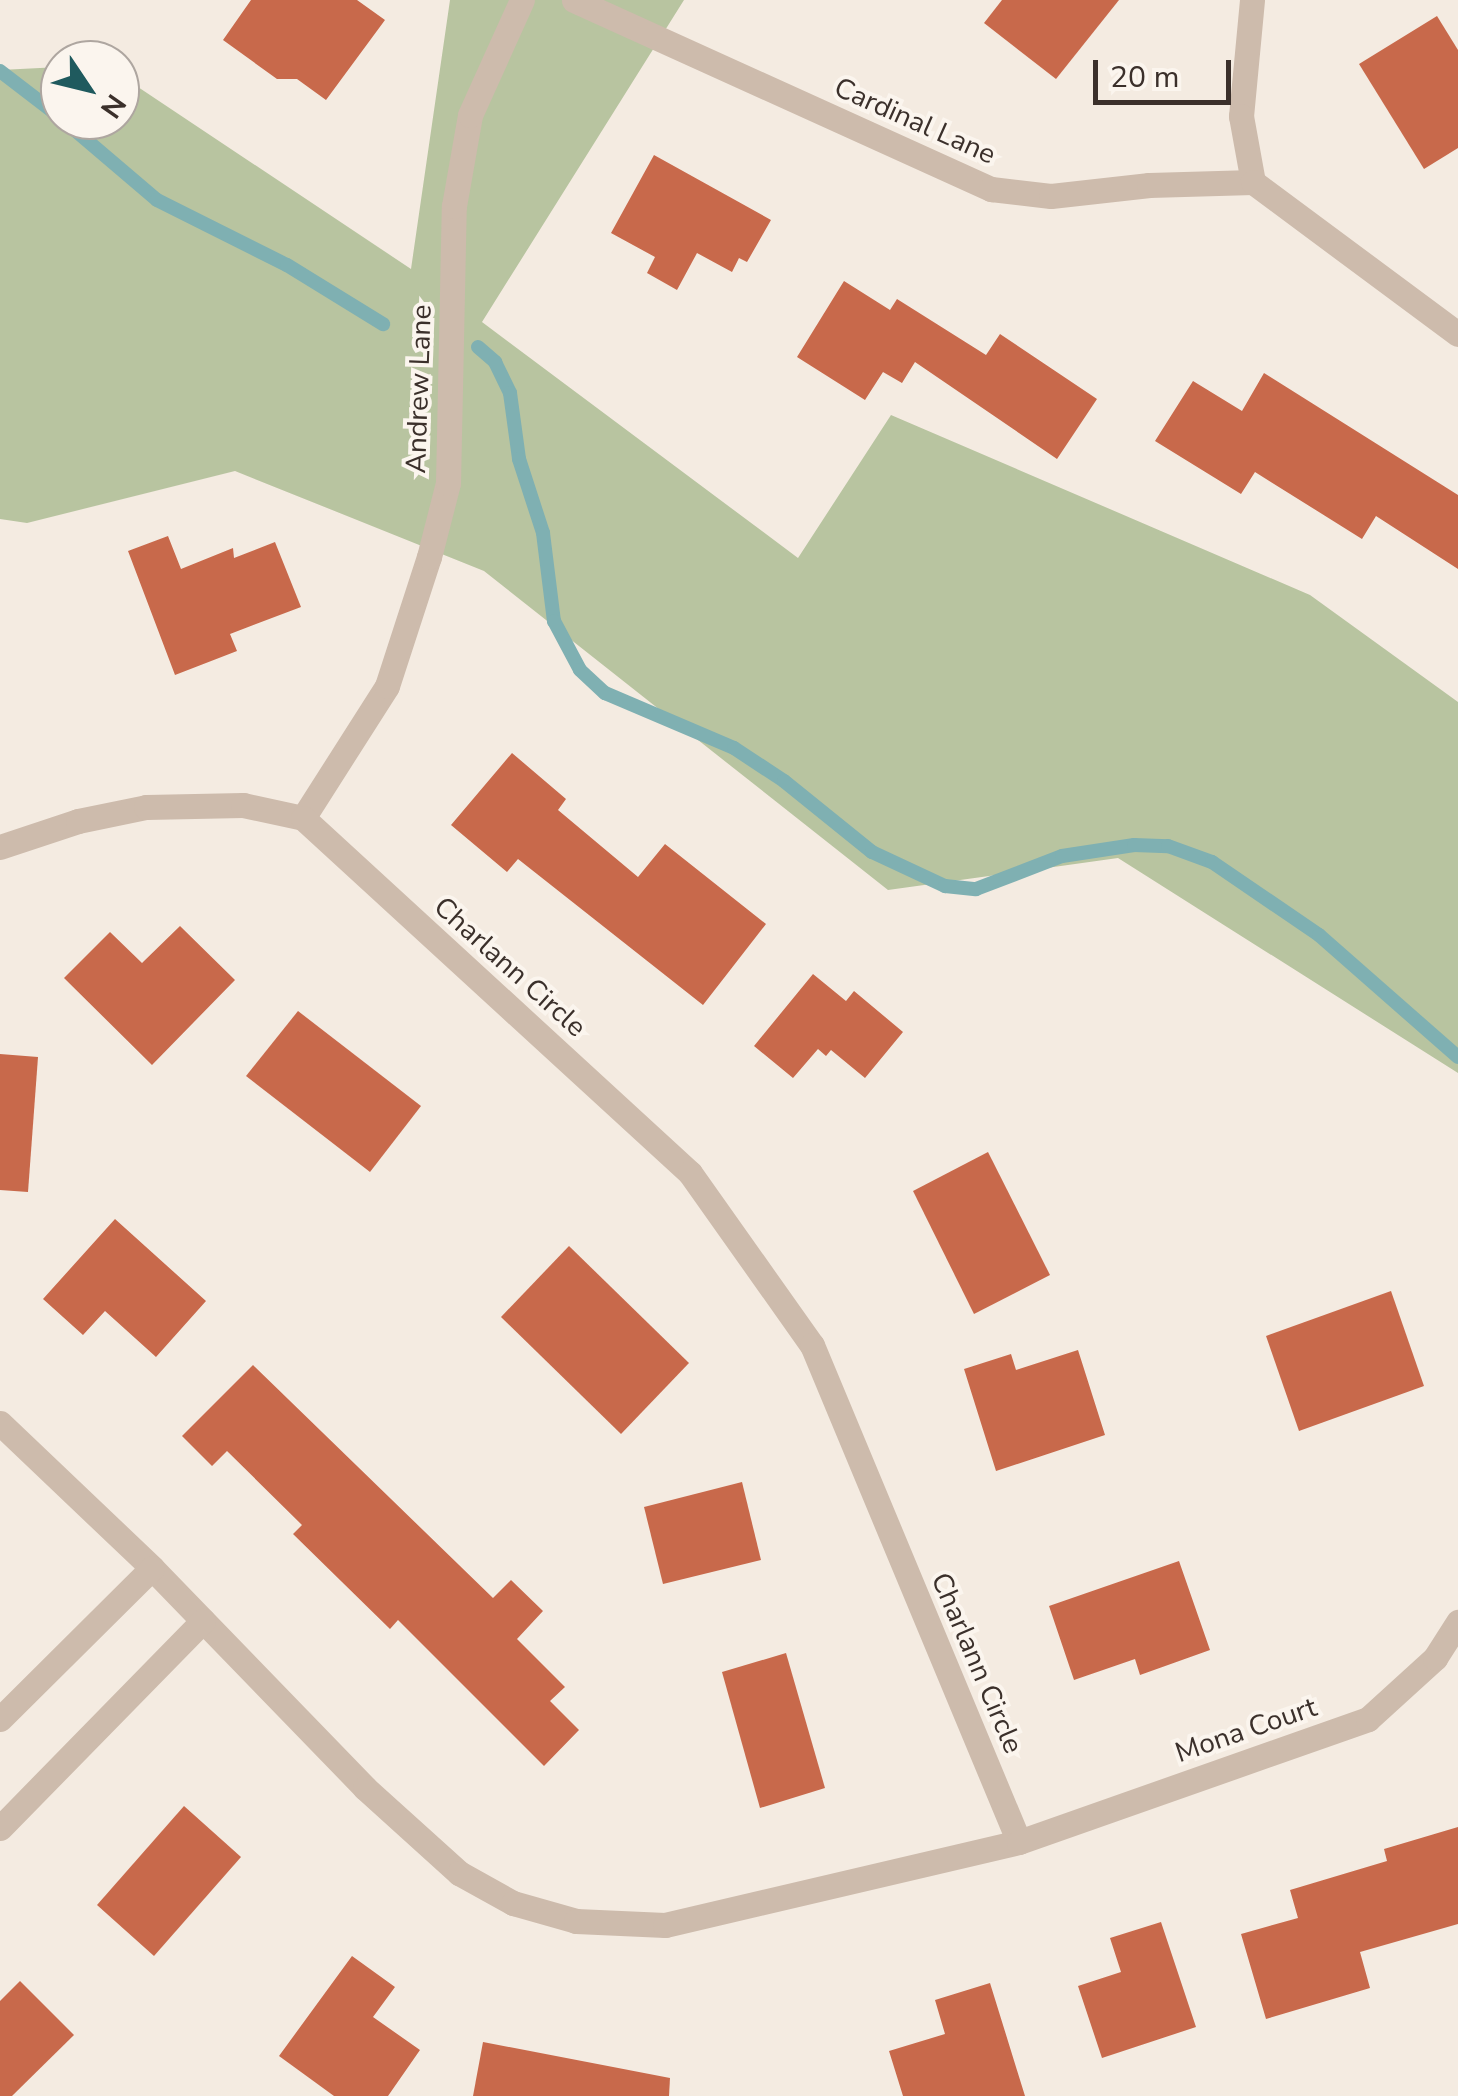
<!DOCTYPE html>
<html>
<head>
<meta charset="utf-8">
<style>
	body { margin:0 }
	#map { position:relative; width:1458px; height:2096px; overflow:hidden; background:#f4ebe1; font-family:"Nunito Sans",sans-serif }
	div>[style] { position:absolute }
	.green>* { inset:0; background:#b8c4a0 }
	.stream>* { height:14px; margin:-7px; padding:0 7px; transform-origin:7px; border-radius:7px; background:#7fb0b2 }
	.building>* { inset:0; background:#c8694b }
	.minor>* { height:25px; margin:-12.5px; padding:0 12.5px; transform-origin:12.5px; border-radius:12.5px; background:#cdbbac }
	span { translate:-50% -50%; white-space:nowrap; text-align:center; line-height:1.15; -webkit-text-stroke:8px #fbf5ee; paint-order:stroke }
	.street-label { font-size:28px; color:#3b302b }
	.north { position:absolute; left:40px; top:40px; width:100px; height:100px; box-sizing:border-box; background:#fbf5ee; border:2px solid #aea6a0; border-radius:50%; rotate:125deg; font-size:28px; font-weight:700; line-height:40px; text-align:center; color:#3b302b }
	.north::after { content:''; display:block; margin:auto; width:35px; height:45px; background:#1f5a5e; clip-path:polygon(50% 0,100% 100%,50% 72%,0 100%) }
	.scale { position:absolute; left:1093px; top:60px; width:138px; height:45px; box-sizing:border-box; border:5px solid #3b302b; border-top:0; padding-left:12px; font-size:30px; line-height:35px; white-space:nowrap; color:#3b302b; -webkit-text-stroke:8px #fbf5ee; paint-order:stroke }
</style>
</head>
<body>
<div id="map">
	<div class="green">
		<div style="clip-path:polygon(450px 0,684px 0,482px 322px,798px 558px,891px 415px,1310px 595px,1458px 702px,1458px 1073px,1118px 858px,888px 890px,484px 571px,235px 471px,27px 523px,0 519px,0 70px,60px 67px,60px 120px,120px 120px,120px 75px,411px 269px)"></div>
	</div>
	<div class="stream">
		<div style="left:0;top:71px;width:76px;rotate:37.5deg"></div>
		<div style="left:63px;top:120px;width:123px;rotate:40.4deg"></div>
		<div style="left:157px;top:200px;width:145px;rotate:26.6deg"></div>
		<div style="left:287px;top:265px;width:113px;rotate:31.6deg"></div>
		<div style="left:478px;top:347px;width:23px;rotate:41deg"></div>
		<div style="left:495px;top:362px;width:34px;rotate:64deg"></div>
		<div style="left:510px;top:393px;width:67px;rotate:82.2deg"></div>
		<div style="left:519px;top:459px;width:78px;rotate:72deg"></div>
		<div style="left:543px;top:533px;width:89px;rotate:82.9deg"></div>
		<div style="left:554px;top:621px;width:55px;rotate:62deg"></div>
		<div style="left:580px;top:670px;width:34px;rotate:43deg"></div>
		<div style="left:605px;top:693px;width:140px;rotate:23.1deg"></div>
		<div style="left:734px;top:748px;width:60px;rotate:33.4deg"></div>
		<div style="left:784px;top:781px;width:113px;rotate:38.9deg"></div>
		<div style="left:872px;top:852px;width:81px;rotate:25deg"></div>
		<div style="left:945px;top:886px;width:31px;rotate:6deg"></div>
		<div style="left:976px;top:889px;width:92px;rotate:-21deg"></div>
		<div style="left:1062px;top:856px;width:73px;rotate:-8.7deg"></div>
		<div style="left:1134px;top:845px;width:34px;rotate:2deg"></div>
		<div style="left:1168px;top:846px;width:47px;rotate:20deg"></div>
		<div style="left:1212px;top:862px;width:130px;rotate:34.3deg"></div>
		<div style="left:1319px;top:935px;width:185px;rotate:41.3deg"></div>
	</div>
	<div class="building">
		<div style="clip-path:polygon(251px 0,357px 0,385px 20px,326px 100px,297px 79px,277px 79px,223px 40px)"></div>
		<div style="clip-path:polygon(1002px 0,1119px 0,1056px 79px,984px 23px)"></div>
		<div style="clip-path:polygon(1437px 16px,1458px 50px,1458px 148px,1424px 169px,1359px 64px)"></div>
		<div style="clip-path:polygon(654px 155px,771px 220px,747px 262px,739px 258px,732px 272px,697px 253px,677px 290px,647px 273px,655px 257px,611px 233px)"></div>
		<div style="clip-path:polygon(844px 281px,890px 310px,897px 299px,986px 355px,1000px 334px,1097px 399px,1057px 459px,915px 362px,902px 383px,883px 372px,865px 400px,797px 357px)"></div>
		<div style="clip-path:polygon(1264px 373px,1458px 495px,1458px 569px,1376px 516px,1362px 539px,1255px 472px,1241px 494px,1155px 441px,1193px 381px,1242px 411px)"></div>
		<div style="clip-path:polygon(168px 536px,181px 569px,233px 548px,234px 558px,275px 542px,301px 607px,230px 634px,237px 651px,175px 675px,128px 551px)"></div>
		<div style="clip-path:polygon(512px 753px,566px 799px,558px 810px,638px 877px,665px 844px,766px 924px,703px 1005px,518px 859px,507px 872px,451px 825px)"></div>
		<div style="clip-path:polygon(180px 926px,235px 980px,152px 1065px,64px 978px,110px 932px,142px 963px)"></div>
		<div style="clip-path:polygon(813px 974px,846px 1001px,854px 991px,903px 1032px,865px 1078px,831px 1050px,826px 1056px,818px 1049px,793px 1078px,754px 1046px)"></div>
		<div style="clip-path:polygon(298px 1011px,421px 1106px,370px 1172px,246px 1076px)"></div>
		<div style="clip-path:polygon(0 1054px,38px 1057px,28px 1192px,0 1190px)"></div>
		<div style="clip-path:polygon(988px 1152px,1050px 1275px,974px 1314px,913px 1191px)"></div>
		<div style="clip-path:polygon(115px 1219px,206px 1301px,156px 1357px,105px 1311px,83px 1335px,43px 1299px)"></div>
		<div style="clip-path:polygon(569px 1246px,689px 1363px,621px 1434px,501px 1317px)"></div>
		<div style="clip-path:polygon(1391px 1291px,1424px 1386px,1299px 1431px,1266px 1336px)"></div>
		<div style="clip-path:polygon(1078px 1350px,1105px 1435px,996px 1471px,964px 1369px,1011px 1354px,1016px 1370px)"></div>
		<div style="clip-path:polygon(253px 1365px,493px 1598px,511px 1580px,543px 1611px,517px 1639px,565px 1687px,550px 1701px,579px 1730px,544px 1766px,398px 1620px,390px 1629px,293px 1534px,302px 1525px,227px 1451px,212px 1466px,182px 1436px)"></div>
		<div style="clip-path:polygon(742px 1482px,761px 1560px,663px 1584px,644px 1507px)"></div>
		<div style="clip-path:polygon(1179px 1561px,1210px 1650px,1140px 1675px,1135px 1659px,1074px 1680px,1049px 1606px)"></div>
		<div style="clip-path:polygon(786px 1653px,825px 1788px,760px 1808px,722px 1672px)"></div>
		<div style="clip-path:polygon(184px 1806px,241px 1857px,154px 1956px,97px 1905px)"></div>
		<div style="clip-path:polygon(1458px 1827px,1458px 1924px,1360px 1952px,1370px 1988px,1266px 2019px,1241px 1934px,1298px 1918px,1290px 1890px,1387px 1861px,1384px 1849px)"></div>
		<div style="clip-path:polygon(1161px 1922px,1196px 2027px,1102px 2058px,1078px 1986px,1121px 1972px,1110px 1938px)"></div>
		<div style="clip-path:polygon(352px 1956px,395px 1987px,373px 2017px,420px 2050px,388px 2096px,334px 2096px,279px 2056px)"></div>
		<div style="clip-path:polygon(20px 1981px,74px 2035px,12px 2096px,0 2096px,0 2001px)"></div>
		<div style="clip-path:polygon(990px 1983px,1025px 2096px,903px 2096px,889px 2051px,945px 2034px,935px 2000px)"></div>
		<div style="clip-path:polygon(483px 2042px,670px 2078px,669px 2096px,473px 2096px)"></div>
	</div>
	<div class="minor">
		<div style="left:574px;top:0;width:458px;rotate:24.4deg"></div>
		<div style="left:991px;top:189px;width:60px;rotate:6.7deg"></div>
		<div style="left:1051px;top:196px;width:99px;rotate:-6.4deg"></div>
		<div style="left:1149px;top:185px;width:104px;rotate:-1.7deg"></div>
		<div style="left:1252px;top:0;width:117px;rotate:95.4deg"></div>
		<div style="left:1241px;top:116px;width:67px;rotate:79.7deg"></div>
		<div style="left:1253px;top:182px;width:255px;rotate:36.6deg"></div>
		<div style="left:303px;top:818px;width:156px;rotate:-57.5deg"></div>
		<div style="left:387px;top:686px;width:136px;rotate:-72deg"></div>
		<div style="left:429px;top:557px;width:76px;rotate:-75.6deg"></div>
		<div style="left:448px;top:483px;width:277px;rotate:-88.8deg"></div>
		<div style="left:454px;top:206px;width:92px;rotate:-80deg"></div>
		<div style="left:470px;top:115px;width:126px;rotate:-65.7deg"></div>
		<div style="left:0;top:847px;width:82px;rotate:-18.4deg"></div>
		<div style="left:78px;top:821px;width:69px;rotate:-11.6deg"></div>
		<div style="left:146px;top:807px;width:97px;rotate:-1.2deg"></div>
		<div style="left:243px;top:805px;width:61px;rotate:12.2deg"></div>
		<div style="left:303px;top:818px;width:525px;rotate:42.53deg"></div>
		<div style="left:690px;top:1173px;width:211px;rotate:54.7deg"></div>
		<div style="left:812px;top:1345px;width:538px;rotate:67.39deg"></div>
		<div style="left:0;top:1423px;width:210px;rotate:43.6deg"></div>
		<div style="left:152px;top:1568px;width:306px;rotate:45.9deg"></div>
		<div style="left:365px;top:1788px;width:127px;rotate:42.1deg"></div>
		<div style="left:459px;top:1873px;width:62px;rotate:29.1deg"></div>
		<div style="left:513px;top:1903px;width:66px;rotate:15.9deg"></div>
		<div style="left:576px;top:1921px;width:89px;rotate:2.6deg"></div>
		<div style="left:665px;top:1925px;width:364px;rotate:-13.2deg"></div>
		<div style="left:1019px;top:1842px;width:370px;rotate:-19.4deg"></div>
		<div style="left:1368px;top:1719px;width:91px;rotate:-42.3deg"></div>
		<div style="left:1435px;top:1658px;width:43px;rotate:-57.4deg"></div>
		<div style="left:0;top:1719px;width:214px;rotate:-44.8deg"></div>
		<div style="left:0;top:1828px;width:290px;rotate:-45.6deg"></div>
	</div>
	<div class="street-label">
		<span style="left:915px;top:121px;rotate:24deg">Cardinal Lane</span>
		<span style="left:419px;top:389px;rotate:-88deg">Andrew Lane</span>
		<span style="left:510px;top:967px;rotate:42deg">Charlann Circle</span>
		<span style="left:977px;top:1663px;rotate:67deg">Charlann Circle</span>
		<span style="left:1246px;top:1730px;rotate:-19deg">Mona Court</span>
	</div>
	<div class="north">N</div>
	<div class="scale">20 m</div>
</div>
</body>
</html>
